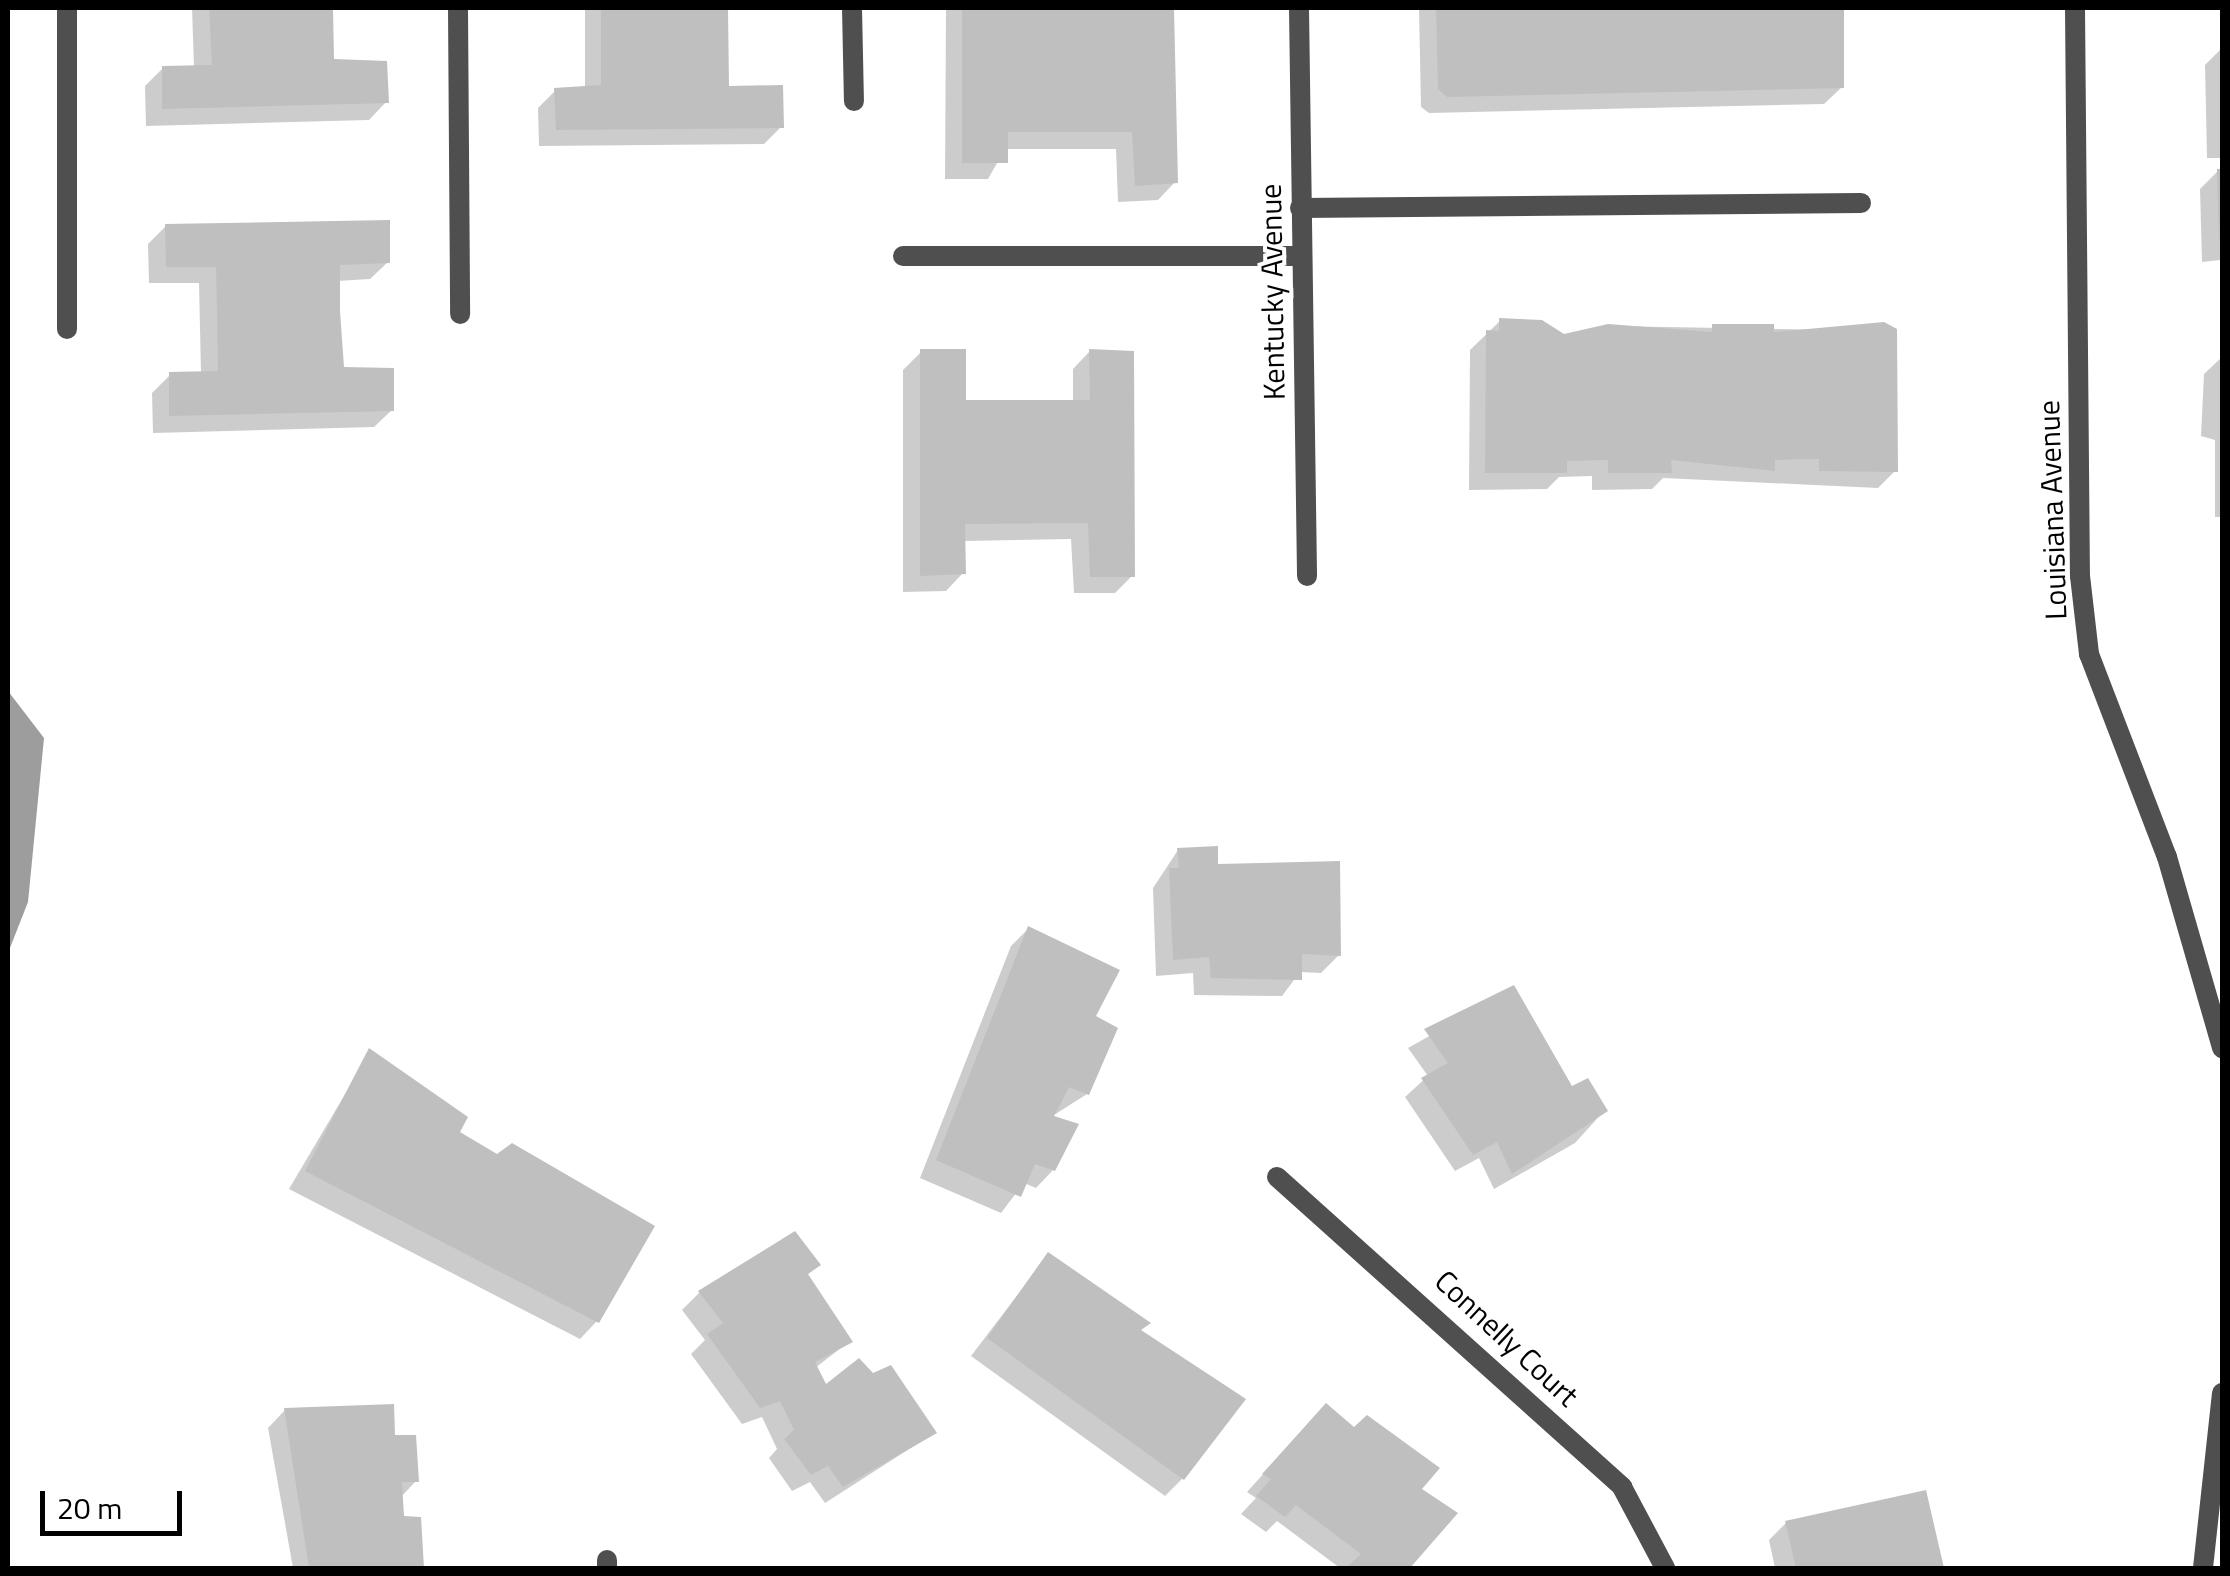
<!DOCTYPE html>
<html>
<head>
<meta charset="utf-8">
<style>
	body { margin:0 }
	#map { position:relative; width:2230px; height:1576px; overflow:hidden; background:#fff; font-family:"Titillium Web",sans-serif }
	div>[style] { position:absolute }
	.water>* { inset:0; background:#9d9d9d }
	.shadow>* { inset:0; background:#0003 }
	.building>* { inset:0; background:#bfbfbf }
	.lane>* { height:20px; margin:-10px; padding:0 10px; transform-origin:10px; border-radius:10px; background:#4f4f4f }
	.street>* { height:20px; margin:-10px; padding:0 10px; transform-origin:10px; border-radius:10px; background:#4f4f4f }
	span { translate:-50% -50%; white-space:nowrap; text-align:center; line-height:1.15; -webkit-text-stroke:8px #fff; paint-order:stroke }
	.street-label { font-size:30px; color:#000 }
	.frame { position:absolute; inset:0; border:10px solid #000; pointer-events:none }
	.scale { position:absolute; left:40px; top:1491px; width:142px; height:45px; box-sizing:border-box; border:5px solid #000; border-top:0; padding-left:12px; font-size:30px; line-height:35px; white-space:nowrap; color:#000; -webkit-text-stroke:8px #fff; paint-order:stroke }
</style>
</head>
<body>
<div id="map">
	<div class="water">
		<div style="clip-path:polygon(8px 691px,44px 738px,28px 902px,8px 953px)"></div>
	</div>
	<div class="shadow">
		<div style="clip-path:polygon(192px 8px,331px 8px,332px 62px,386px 102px,369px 120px,146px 126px,145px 86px,163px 68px,194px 68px)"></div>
		<div style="clip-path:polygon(585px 8px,725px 8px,726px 89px,781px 127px,764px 144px,539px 146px,538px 108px,556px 90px,585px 89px)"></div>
		<div style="clip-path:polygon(946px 8px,1172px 8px,1175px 182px,1158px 200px,1118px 202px,1116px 149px,1005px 149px,988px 179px,945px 179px)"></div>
		<div style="clip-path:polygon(1419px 8px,1842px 8px,1842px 87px,1824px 104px,1429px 113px,1421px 107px)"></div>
		<div style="clip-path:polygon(2222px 48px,2222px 158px,2207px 158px,2205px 65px)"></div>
		<div style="clip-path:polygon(2218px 171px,2222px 171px,2222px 315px,2220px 260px,2202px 262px,2200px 189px)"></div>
		<div style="clip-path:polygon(166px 226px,388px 262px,370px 279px,337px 281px,341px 369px,392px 410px,374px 427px,153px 433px,152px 393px,170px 375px,201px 374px,199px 283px,149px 283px,148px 244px)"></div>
		<div style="clip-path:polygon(1500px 321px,1564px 336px,1608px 326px,1895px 331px,1895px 471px,1878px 488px,1663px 478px,1652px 489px,1592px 490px,1592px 476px,1559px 477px,1547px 489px,1469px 490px,1470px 350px)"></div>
		<div style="clip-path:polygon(1090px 351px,1132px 576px,1115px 593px,1074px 593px,1071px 539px,963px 541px,963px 573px,946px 591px,903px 592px,903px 370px,921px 352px,963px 402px,1073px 403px,1073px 369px)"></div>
		<div style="clip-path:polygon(2222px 357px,2222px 517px,2215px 517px,2215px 440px,2201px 436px,2204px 374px)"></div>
		<div style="clip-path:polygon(1178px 850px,1339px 955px,1321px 973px,1300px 972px,1282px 996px,1194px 995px,1193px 973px,1156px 976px,1153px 888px)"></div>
		<div style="clip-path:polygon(1028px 929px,1093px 1018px,1087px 1094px,1051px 1117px,1053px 1170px,1036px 1188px,1024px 1183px,1001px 1213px,920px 1178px,1011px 946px)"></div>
		<div style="clip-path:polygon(1513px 989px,1571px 1089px,1604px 1111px,1575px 1143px,1494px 1189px,1479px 1158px,1455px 1171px,1405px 1097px,1428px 1076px,1408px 1048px)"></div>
		<div style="clip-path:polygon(370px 1052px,457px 1133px,597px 1321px,580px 1339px,289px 1189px)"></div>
		<div style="clip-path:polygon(1048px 1255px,1138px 1332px,1183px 1478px,1165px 1496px,971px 1356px)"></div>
		<div style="clip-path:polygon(818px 1264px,806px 1276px,850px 1341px,815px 1368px,826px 1388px,934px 1433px,825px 1503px,810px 1482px,792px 1491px,769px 1458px,777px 1449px,762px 1417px,742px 1424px,691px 1354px,705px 1340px,682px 1310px,699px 1293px)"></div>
		<div style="clip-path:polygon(285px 1410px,392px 1437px,416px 1481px,400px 1498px,402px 1518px,419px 1519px,423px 1568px,293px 1568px,268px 1428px)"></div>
		<div style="clip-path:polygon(1367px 1418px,1436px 1468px,1419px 1489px,1454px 1513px,1407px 1568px,1340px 1568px,1277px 1521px,1266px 1532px,1241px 1514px,1256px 1498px,1247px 1492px,1308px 1424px,1354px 1431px)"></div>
		<div style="clip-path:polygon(1924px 1493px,1941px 1568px,1775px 1568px,1769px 1540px,1786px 1523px)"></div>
	</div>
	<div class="building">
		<div style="clip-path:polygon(209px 8px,333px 8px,334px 59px,387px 61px,389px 103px,162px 109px,162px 66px,212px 65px)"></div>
		<div style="clip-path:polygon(601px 8px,728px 8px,729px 86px,783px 85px,784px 128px,556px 130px,554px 88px,601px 85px)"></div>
		<div style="clip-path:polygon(962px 8px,1174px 8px,1178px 183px,1135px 186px,1132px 132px,1008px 132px,1008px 163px,962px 163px)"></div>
		<div style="clip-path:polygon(1436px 8px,1844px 8px,1844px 88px,1447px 97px,1438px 89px)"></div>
		<div style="clip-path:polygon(2217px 169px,2222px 169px,2219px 245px)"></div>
		<div style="clip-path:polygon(390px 220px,390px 263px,340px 265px,340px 311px,344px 367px,394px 368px,394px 411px,169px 416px,169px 372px,218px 371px,217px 310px,216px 267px,166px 267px,165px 224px)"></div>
		<div style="clip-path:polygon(1499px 318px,1542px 320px,1564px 334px,1608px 324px,1712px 332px,1712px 324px,1774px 324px,1774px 332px,1884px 322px,1897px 329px,1898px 472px,1819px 471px,1819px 459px,1800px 459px,1775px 460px,1775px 471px,1671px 460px,1672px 473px,1608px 473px,1608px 460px,1567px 461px,1567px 473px,1485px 473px,1486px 330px,1499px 331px)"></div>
		<div style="clip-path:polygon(920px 349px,966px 349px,966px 400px,1090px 400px,1089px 349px,1134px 351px,1135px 577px,1090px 577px,1088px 523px,965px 524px,966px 574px,920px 576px)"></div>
		<div style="clip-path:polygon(1218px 846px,1218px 864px,1340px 861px,1341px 956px,1302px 954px,1302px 980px,1211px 978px,1209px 957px,1173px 960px,1169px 868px,1179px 868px,1177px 848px)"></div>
		<div style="clip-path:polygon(1028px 926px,1120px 970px,1096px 1016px,1118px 1028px,1089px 1095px,1069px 1087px,1054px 1116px,1079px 1124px,1055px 1171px,1035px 1164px,1021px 1197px,936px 1160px)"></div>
		<div style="clip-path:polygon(1514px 985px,1572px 1086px,1588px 1078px,1608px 1111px,1512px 1174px,1497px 1142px,1473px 1155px,1421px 1078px,1448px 1063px,1424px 1029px)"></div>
		<div style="clip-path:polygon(369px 1048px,468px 1117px,460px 1132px,497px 1154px,512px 1143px,655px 1226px,599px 1323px,305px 1171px)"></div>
		<div style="clip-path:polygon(795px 1231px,821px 1265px,808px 1274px,853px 1342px,815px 1362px,826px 1384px,859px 1358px,873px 1373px,891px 1365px,937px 1433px,843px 1487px,828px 1466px,811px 1475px,784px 1439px,794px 1430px,780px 1401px,760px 1408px,707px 1334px,723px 1323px,698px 1291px)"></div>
		<div style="clip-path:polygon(1048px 1252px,1151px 1323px,1141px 1330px,1246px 1399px,1184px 1480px,987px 1338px)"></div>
		<div style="clip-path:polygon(1326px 1403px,1354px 1427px,1367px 1415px,1440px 1468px,1422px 1489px,1458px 1513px,1410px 1568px,1346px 1568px,1361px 1554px,1296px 1505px,1285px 1517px,1256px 1496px,1271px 1479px,1262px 1474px)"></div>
		<div style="clip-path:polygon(394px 1404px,395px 1435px,416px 1435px,419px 1482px,402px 1482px,404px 1516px,421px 1517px,424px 1568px,309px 1568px,284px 1408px)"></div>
		<div style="clip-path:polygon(1926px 1490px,1944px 1568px,1796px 1568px,1785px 1521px)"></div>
	</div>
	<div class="lane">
		<div style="left:67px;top:8px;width:321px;rotate:90deg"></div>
		<div style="left:458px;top:8px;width:306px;rotate:89.6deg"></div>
		<div style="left:852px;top:8px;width:93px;rotate:88.8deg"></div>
		<div style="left:1300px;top:208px;width:561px;rotate:-0.51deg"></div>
		<div style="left:903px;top:256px;width:399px"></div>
	</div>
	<div class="street">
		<div style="left:1299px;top:8px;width:568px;rotate:89.19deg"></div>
		<div style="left:2075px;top:8px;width:568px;rotate:89.5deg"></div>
		<div style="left:2080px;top:576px;width:79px;rotate:83.4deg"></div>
		<div style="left:2089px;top:654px;width:217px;rotate:69deg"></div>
		<div style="left:2167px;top:857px;width:199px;rotate:73.9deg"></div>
		<div style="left:1277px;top:1177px;width:464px;rotate:41.9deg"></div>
		<div style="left:1622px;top:1487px;width:92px;rotate:62deg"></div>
		<div style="left:607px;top:1560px;width:8px;rotate:90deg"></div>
		<div style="left:2203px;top:1568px;width:176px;rotate:-83.8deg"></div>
	</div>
	<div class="street-label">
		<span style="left:1272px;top:292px;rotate:-91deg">Kentucky Avenue</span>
		<span style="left:2052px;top:510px;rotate:-92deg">Louisiana Avenue</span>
		<span style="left:1507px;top:1338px;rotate:43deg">Connelly Court</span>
	</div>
	<div class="frame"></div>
	<div class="scale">20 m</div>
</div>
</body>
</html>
